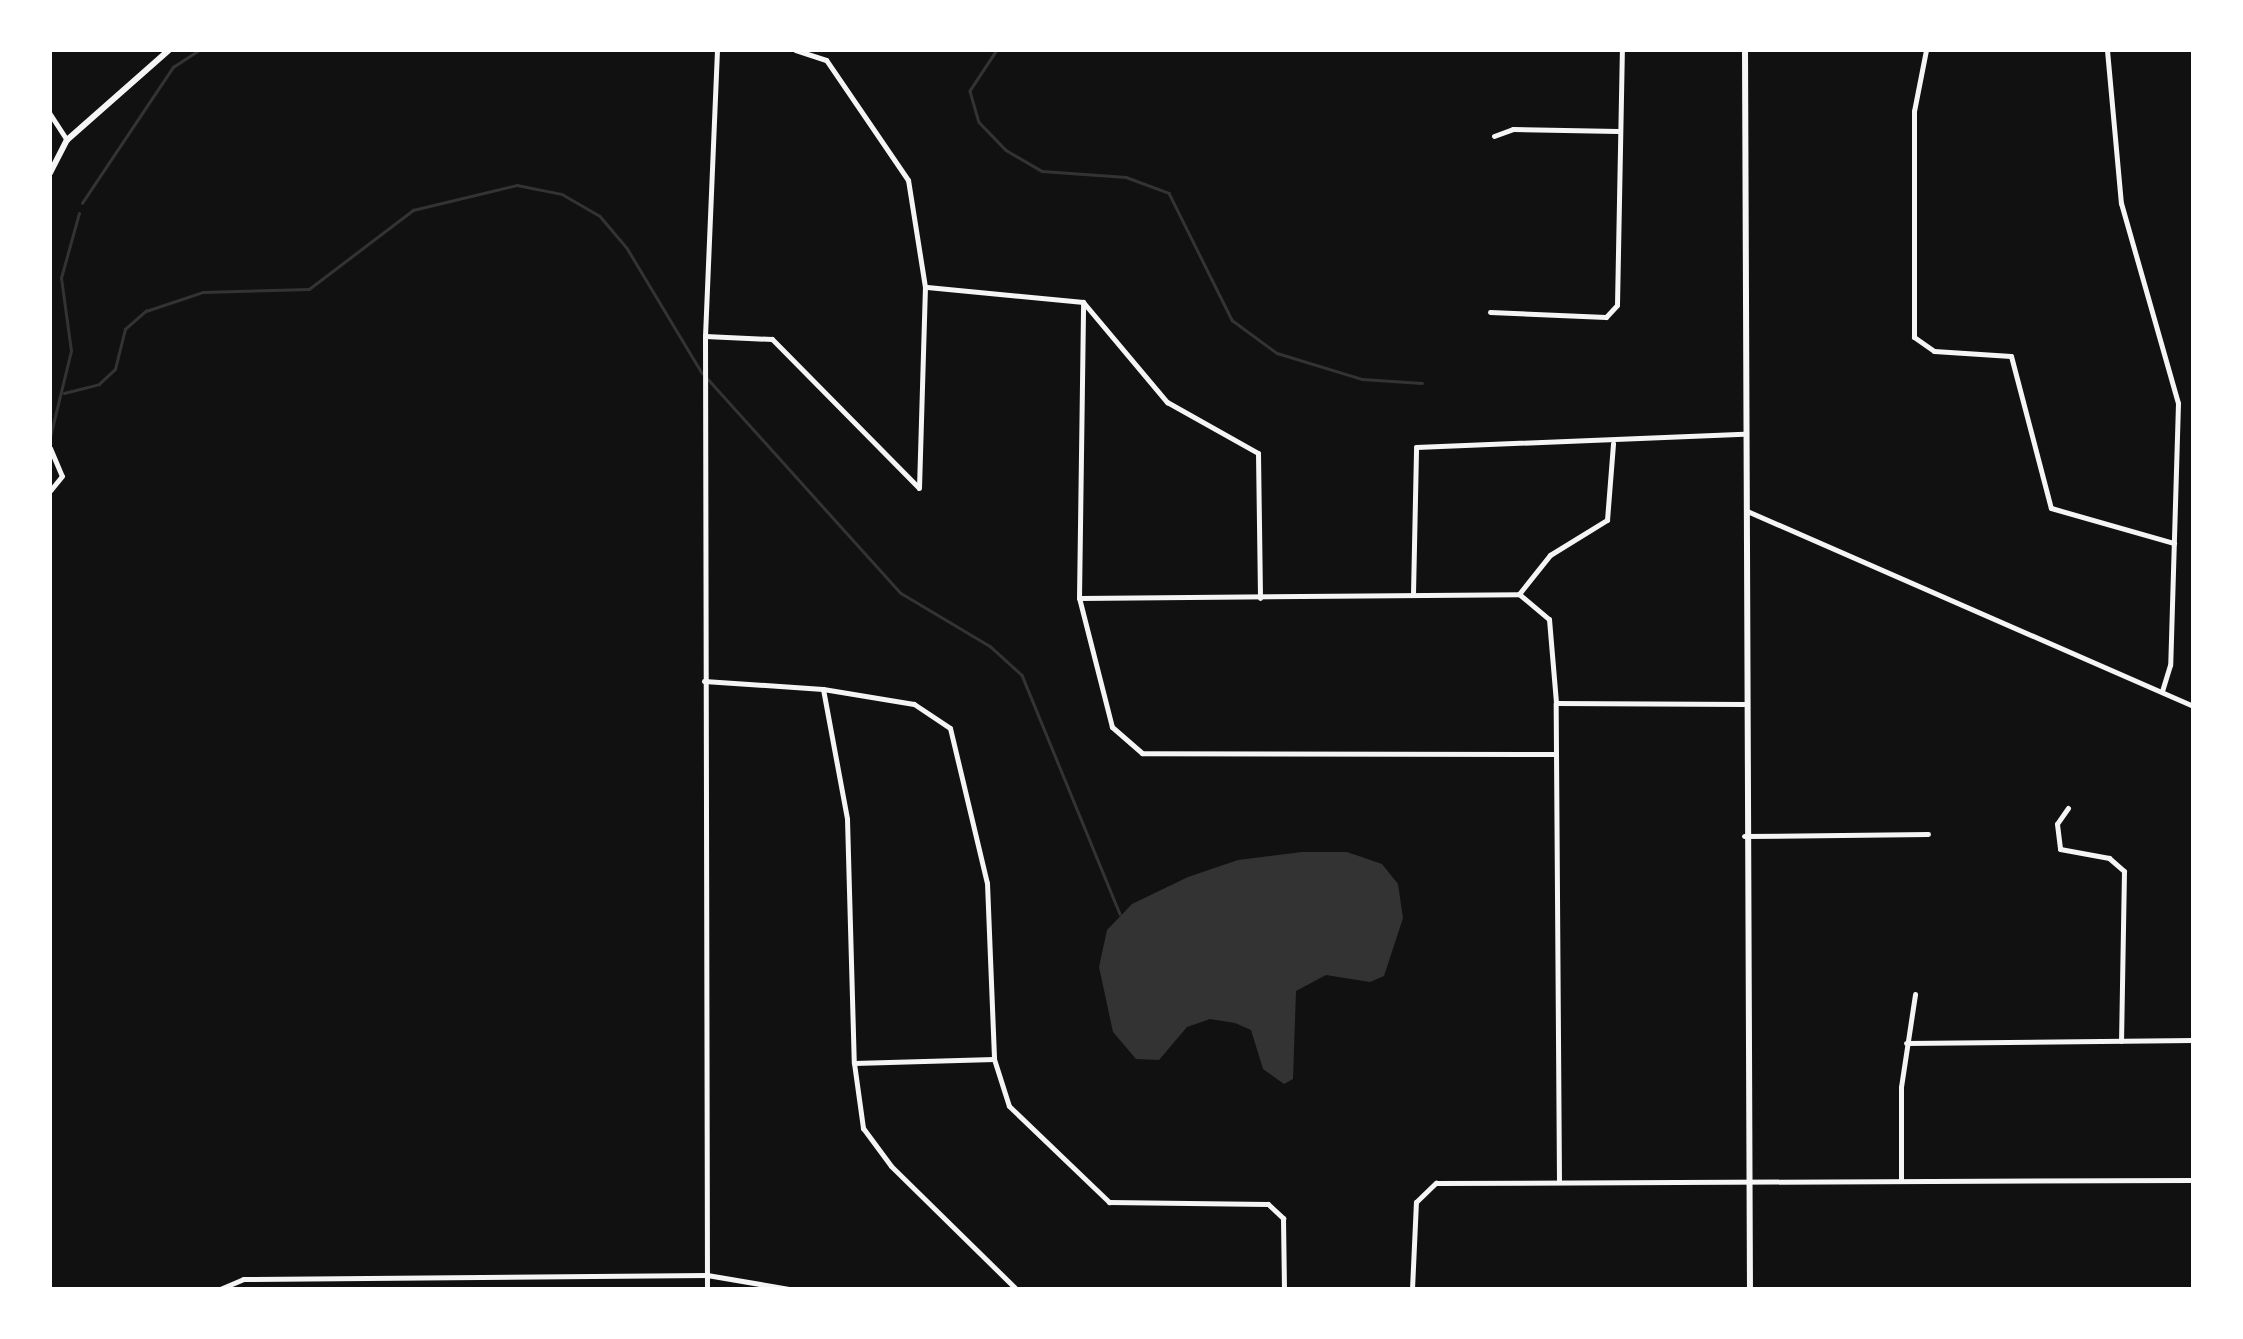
<!DOCTYPE html>
<html>
<head>
<meta charset="utf-8">
<style>
	body { margin:0 }
	#map { position:relative; width:2243px; height:1339px; overflow:hidden; background:#111; font-family:Signika,sans-serif }
	div>[style] { position:absolute }
	.water>* { inset:0; background:#333 }
	.stream>* { height:2.5px; margin:-1.25px; padding:0 1.25px; transform-origin:1.25px; border-radius:1.25px; background:#333 }
	.minor>* { height:5px; margin:-2.5px; padding:0 2.5px; transform-origin:2.5px; border-radius:2.5px; background:#f5f5f5 }
	.tertiary>* { height:6px; margin:-3px; padding:0 3px; transform-origin:3px; border-radius:3px; background:#f5f5f5 }
	.secondary>* { height:6px; margin:-3px; padding:0 3px; transform-origin:3px; border-radius:3px; background:#f5f5f5 }
	span { translate:-50% -50%; white-space:nowrap; text-align:center; line-height:1.15; -webkit-text-stroke:8px #fff; paint-order:stroke }
	.frame { position:absolute; inset:0; border:52px solid #fff; pointer-events:none }
</style>
</head>
<body>
<div id="map">
	<div class="water">
		<div style="clip-path:polygon(1302px 852px,1347px 852px,1382px 864px,1398px 884px,1403px 918px,1384px 976px,1370px 982px,1326px 975px,1296px 991px,1293px 1079px,1284px 1084px,1263px 1069px,1251px 1030px,1235px 1023px,1210px 1019px,1187px 1027px,1159px 1060px,1136px 1059px,1113px 1032px,1099px 967px,1107px 930px,1132px 904px,1188px 877px,1238px 860px)"></div>
	</div>
	<div class="stream">
		<div style="left:997px;top:50px;width:49px;rotate:123.4deg"></div>
		<div style="left:970px;top:91px;width:32px;rotate:74deg"></div>
		<div style="left:979px;top:122px;width:39px;rotate:46deg"></div>
		<div style="left:1006px;top:150px;width:42px;rotate:30.3deg"></div>
		<div style="left:1042px;top:171px;width:84px;rotate:4.1deg"></div>
		<div style="left:1126px;top:177px;width:46px;rotate:20.4deg"></div>
		<div style="left:1169px;top:193px;width:142px;rotate:63.6deg"></div>
		<div style="left:1232px;top:320px;width:56px;rotate:36.3deg"></div>
		<div style="left:1277px;top:353px;width:89px;rotate:17deg"></div>
		<div style="left:1362px;top:379px;width:60px;rotate:3.8deg"></div>
		<div style="left:82px;top:203px;width:164px;rotate:-56.2deg"></div>
		<div style="left:173px;top:67px;width:31px;rotate:-33deg"></div>
		<div style="left:708px;top:379px;width:288px;rotate:48deg"></div>
		<div style="left:901px;top:593px;width:104px;rotate:30.8deg"></div>
		<div style="left:990px;top:646px;width:43px;rotate:42.2deg"></div>
		<div style="left:1022px;top:675px;width:258px;rotate:67.7deg"></div>
		<div style="left:64px;top:393px;width:36px;rotate:-14deg"></div>
		<div style="left:99px;top:384px;width:22px;rotate:-43deg"></div>
		<div style="left:115px;top:369px;width:41px;rotate:-76deg"></div>
		<div style="left:125px;top:329px;width:28px;rotate:-41deg"></div>
		<div style="left:146px;top:311px;width:60px;rotate:-18.4deg"></div>
		<div style="left:203px;top:292px;width:106px;rotate:-1.6deg"></div>
		<div style="left:309px;top:289px;width:131px;rotate:-37.2deg"></div>
		<div style="left:413px;top:210px;width:107px;rotate:-13.5deg"></div>
		<div style="left:517px;top:185px;width:46px;rotate:11.3deg"></div>
		<div style="left:562px;top:194px;width:44px;rotate:30.1deg"></div>
		<div style="left:600px;top:216px;width:42px;rotate:49.8deg"></div>
		<div style="left:627px;top:248px;width:146px;rotate:59deg"></div>
		<div style="left:50px;top:437px;width:89px;rotate:-76.3deg"></div>
		<div style="left:71px;top:351px;width:74px;rotate:-97.8deg"></div>
		<div style="left:61px;top:278px;width:67px;rotate:-74.5deg"></div>
	</div>
	<div class="minor">
		<div style="left:1926px;top:50px;width:62px;rotate:101.1deg"></div>
		<div style="left:1914px;top:111px;width:226px;rotate:90deg"></div>
		<div style="left:1914px;top:337px;width:24px;rotate:35deg"></div>
		<div style="left:1934px;top:351px;width:77px;rotate:3.7deg"></div>
		<div style="left:2011px;top:356px;width:157px;rotate:75.3deg"></div>
		<div style="left:2051px;top:508px;width:128px;rotate:15.9deg"></div>
		<div style="left:2107px;top:50px;width:154px;rotate:84.8deg"></div>
		<div style="left:2121px;top:203px;width:208px;rotate:74.1deg"></div>
		<div style="left:2178px;top:403px;width:262px;rotate:91.7deg"></div>
		<div style="left:2170px;top:665px;width:27px;rotate:107deg"></div>
		<div style="left:50px;top:114px;width:31px;rotate:57deg"></div>
		<div style="left:1494px;top:136px;width:20px;rotate:-20deg"></div>
		<div style="left:1513px;top:129px;width:105px;rotate:1.1deg"></div>
		<div style="left:927px;top:287px;width:157px;rotate:5.5deg"></div>
		<div style="left:1083px;top:302px;width:131px;rotate:50deg"></div>
		<div style="left:1167px;top:402px;width:104px;rotate:29.3deg"></div>
		<div style="left:1258px;top:453px;width:145px;rotate:89.2deg"></div>
		<div style="left:1490px;top:312px;width:116px;rotate:2.5deg"></div>
		<div style="left:1606px;top:317px;width:16px;rotate:-47deg"></div>
		<div style="left:1617px;top:305px;width:255px;rotate:-88.9deg"></div>
		<div style="left:705px;top:336px;width:67px;rotate:2.6deg"></div>
		<div style="left:772px;top:339px;width:209px;rotate:45.4deg"></div>
		<div style="left:919px;top:488px;width:201px;rotate:-88.3deg"></div>
		<div style="left:925px;top:287px;width:108px;rotate:-99deg"></div>
		<div style="left:908px;top:180px;width:145px;rotate:-124.3deg"></div>
		<div style="left:826px;top:60px;width:32px;rotate:-162deg"></div>
		<div style="left:50px;top:448px;width:30px;rotate:67deg"></div>
		<div style="left:62px;top:476px;width:19px;rotate:129deg"></div>
		<div style="left:1747px;top:511px;width:487px;rotate:23.6deg"></div>
		<div style="left:1413px;top:594px;width:147px;rotate:-88.8deg"></div>
		<div style="left:1416px;top:447px;width:328px;rotate:-2.3deg"></div>
		<div style="left:1519px;top:594px;width:50px;rotate:-51.5deg"></div>
		<div style="left:1550px;top:555px;width:67px;rotate:-31.6deg"></div>
		<div style="left:1607px;top:520px;width:77px;rotate:-85.5deg"></div>
		<div style="left:1079px;top:598px;width:296px;rotate:-89.2deg"></div>
		<div style="left:704px;top:681px;width:119px;rotate:3.8deg"></div>
		<div style="left:823px;top:689px;width:92px;rotate:9.4deg"></div>
		<div style="left:914px;top:704px;width:43px;rotate:33.7deg"></div>
		<div style="left:950px;top:728px;width:159px;rotate:76.6deg"></div>
		<div style="left:987px;top:883px;width:176px;rotate:87.7deg"></div>
		<div style="left:994px;top:1059px;width:49px;rotate:72.3deg"></div>
		<div style="left:1009px;top:1106px;width:139px;rotate:43.8deg"></div>
		<div style="left:1109px;top:1202px;width:159px;rotate:0.7deg"></div>
		<div style="left:1268px;top:1204px;width:21px;rotate:43deg"></div>
		<div style="left:1283px;top:1218px;width:71px;rotate:89.2deg"></div>
		<div style="left:823px;top:689px;width:132px;rotate:79.5deg"></div>
		<div style="left:847px;top:819px;width:244px;rotate:88.4deg"></div>
		<div style="left:854px;top:1063px;width:66px;rotate:82.1deg"></div>
		<div style="left:863px;top:1128px;width:47px;rotate:53.6deg"></div>
		<div style="left:891px;top:1166px;width:175px;rotate:44.5deg"></div>
		<div style="left:1556px;top:754px;width:414px;rotate:-179.9deg"></div>
		<div style="left:1142px;top:753px;width:40px;rotate:-139deg"></div>
		<div style="left:1112px;top:727px;width:133px;rotate:-104.3deg"></div>
		<div style="left:1079px;top:598px;width:440px;rotate:-0.5deg"></div>
		<div style="left:1519px;top:594px;width:39px;rotate:40deg"></div>
		<div style="left:1549px;top:619px;width:84px;rotate:85.2deg"></div>
		<div style="left:2068px;top:808px;width:19px;rotate:125deg"></div>
		<div style="left:2057px;top:824px;width:25px;rotate:83deg"></div>
		<div style="left:2060px;top:849px;width:50px;rotate:10.4deg"></div>
		<div style="left:2109px;top:858px;width:20px;rotate:41deg"></div>
		<div style="left:2124px;top:871px;width:170px;rotate:91deg"></div>
		<div style="left:1744px;top:836px;width:184px;rotate:-0.6deg"></div>
		<div style="left:1906px;top:1043px;width:287px;rotate:-0.6deg"></div>
		<div style="left:854px;top:1063px;width:140px;rotate:-1.6deg"></div>
		<div style="left:1901px;top:1180px;width:93px;rotate:-90deg"></div>
		<div style="left:1901px;top:1087px;width:94px;rotate:-81.4deg"></div>
		<div style="left:1559px;top:1182px;width:479px;rotate:-90.4deg"></div>
		<div style="left:1556px;top:703px;width:188px;rotate:0.3deg"></div>
		<div style="left:220px;top:1289px;width:25px;rotate:-23deg"></div>
		<div style="left:243px;top:1279px;width:464px;rotate:-0.5deg"></div>
		<div style="left:707px;top:1275px;width:83px;rotate:9.7deg"></div>
		<div style="left:707px;top:1289px;width:953px;rotate:-90.12deg"></div>
		<div style="left:705px;top:336px;width:286px;rotate:-87.6deg"></div>
		<div style="left:1412px;top:1289px;width:87px;rotate:-87.4deg"></div>
		<div style="left:1416px;top:1202px;width:28px;rotate:-44deg"></div>
		<div style="left:1436px;top:1183px;width:757px;rotate:-0.23deg"></div>
	</div>
	<div class="tertiary">
		<div style="left:1745px;top:50px;width:1239px;rotate:89.77deg"></div>
	</div>
	<div class="secondary">
		<div style="left:50px;top:173px;width:37px;rotate:-63deg"></div>
		<div style="left:67px;top:140px;width:136px;rotate:-41.4deg"></div>
	</div>
	<div class="frame"></div>
</div>
</body>
</html>
